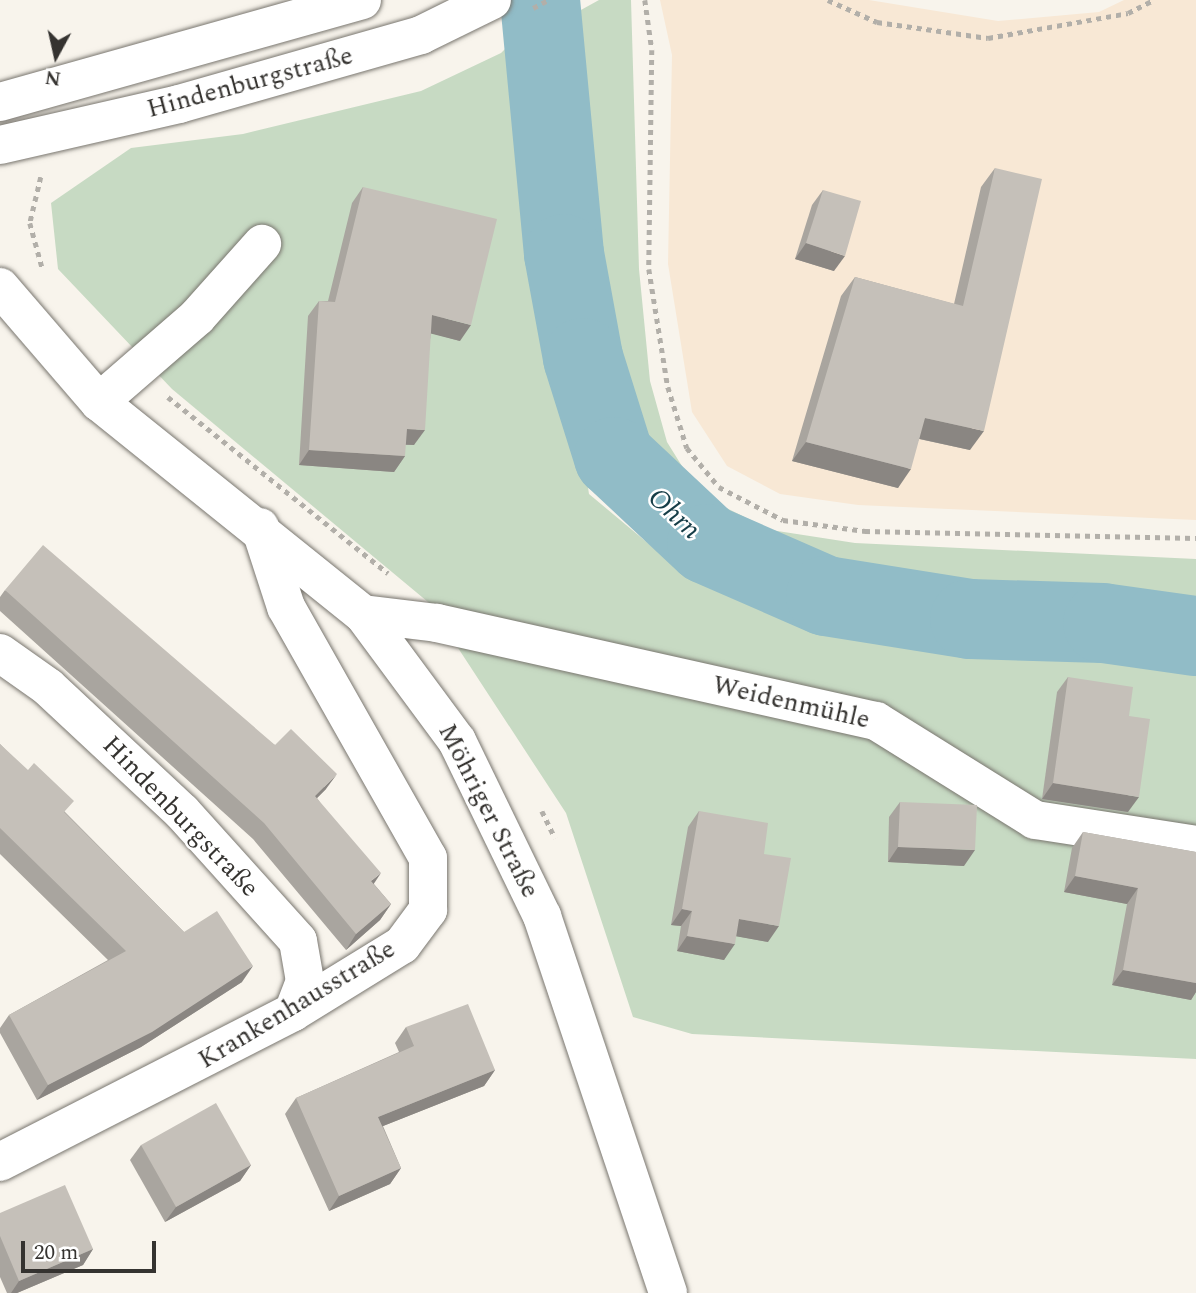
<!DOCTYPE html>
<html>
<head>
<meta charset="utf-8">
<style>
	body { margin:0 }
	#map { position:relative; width:1196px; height:1293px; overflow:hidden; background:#f8f4ec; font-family:Spectral,serif }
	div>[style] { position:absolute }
	.commercial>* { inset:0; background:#f8e8d5 }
	.green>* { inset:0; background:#c7dac3 }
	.river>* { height:80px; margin:-40px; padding:0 40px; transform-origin:40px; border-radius:40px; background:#91bcc7 }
	.path>* { height:4.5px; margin-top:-2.25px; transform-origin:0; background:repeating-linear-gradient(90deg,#b2afa9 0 5px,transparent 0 10px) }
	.roads { filter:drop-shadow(0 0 2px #79766f) drop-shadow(0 0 2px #79766f) }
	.minor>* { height:38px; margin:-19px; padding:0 19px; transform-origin:19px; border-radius:19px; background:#fff }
	.wall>* { inset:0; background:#a9a59f }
	.shaded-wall>* { inset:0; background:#8a8682 }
	.building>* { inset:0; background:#c5c0b9 }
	span { translate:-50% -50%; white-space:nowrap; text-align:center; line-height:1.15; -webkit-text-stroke:5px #fff; paint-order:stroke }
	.street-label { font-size:26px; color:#353330 }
	.water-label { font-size:28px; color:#153d47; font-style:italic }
	.north { position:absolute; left:21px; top:21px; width:70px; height:70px; -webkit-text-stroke:5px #fff; paint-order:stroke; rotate:188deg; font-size:19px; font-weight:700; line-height:28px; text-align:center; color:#353330 }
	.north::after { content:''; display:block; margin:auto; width:24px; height:32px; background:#353330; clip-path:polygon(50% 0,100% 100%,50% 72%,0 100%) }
	.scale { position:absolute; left:21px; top:1241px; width:135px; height:32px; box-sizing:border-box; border:4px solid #353330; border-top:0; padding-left:9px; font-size:21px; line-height:24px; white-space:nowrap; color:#353330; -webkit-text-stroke:5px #fff; paint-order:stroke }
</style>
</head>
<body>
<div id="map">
	<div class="commercial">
		<div style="clip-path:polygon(660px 0,869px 0,998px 21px,1099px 12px,1124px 0,1196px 0,1196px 520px,858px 505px,780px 494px,727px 466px,692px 412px,668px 264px,672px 55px)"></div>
	</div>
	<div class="green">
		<div style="clip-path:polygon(599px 0,631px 0,639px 269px,650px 381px,667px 442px,700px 495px,771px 530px,855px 543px,1196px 559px,1196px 597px,849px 571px,757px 550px,677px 510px,624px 452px,561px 21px)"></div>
		<div style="clip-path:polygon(521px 33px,589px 494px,692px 580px,843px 616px,1196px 655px,1196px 1059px,692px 1034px,633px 1017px,566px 813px,428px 602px,172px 389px,58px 269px,51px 203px,131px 148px,243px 134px,421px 91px,501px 53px)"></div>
	</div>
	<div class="river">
		<div style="left:540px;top:0;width:255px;rotate:84.6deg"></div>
		<div style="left:564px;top:254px;width:106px;rotate:79.6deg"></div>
		<div style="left:583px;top:358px;width:104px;rotate:72.6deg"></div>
		<div style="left:614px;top:457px;width:127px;rotate:43.1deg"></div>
		<div style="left:707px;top:544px;width:130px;rotate:23.6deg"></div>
		<div style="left:826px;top:596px;width:146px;rotate:9.1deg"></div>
		<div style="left:970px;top:619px;width:133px;rotate:1.7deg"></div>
		<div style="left:1103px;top:623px;width:94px;rotate:8deg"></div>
	</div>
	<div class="path">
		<div style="left:645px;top:0;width:50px;rotate:82deg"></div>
		<div style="left:652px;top:50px;width:219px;rotate:90.8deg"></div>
		<div style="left:649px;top:269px;width:120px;rotate:80.9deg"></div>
		<div style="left:668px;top:387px;width:64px;rotate:72.7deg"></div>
		<div style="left:687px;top:448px;width:50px;rotate:50.6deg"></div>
		<div style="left:719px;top:487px;width:72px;rotate:27.3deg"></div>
		<div style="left:783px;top:520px;width:83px;rotate:7.6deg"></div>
		<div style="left:865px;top:531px;width:331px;rotate:1.2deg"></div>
		<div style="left:828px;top:0;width:54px;rotate:24.2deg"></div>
		<div style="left:877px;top:22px;width:112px;rotate:8.2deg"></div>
		<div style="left:988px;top:38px;width:142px;rotate:-10.1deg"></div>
		<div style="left:1128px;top:13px;width:28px;rotate:-27deg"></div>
		<div style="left:533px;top:8px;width:17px;rotate:-28deg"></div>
		<div style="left:41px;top:177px;width:47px;rotate:103.4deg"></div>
		<div style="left:30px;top:223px;width:46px;rotate:74.7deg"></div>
		<div style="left:168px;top:397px;width:282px;rotate:38.7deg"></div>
		<div style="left:542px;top:811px;width:30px;rotate:64deg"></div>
	</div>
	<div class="roads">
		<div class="minor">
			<div style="left:0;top:102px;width:376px;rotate:-15.7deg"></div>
			<div style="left:0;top:145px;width:184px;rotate:-12.9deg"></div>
			<div style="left:179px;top:104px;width:252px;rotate:-15.9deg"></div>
			<div style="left:421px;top:35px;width:79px;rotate:-26.2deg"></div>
			<div style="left:0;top:287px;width:152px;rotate:49.3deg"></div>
			<div style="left:99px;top:402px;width:339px;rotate:38.8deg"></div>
			<div style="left:363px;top:614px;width:158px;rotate:53.5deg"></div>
			<div style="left:457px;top:741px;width:195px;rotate:64.1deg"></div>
			<div style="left:542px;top:916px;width:397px;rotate:71.5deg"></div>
			<div style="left:99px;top:402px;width:130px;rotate:-40.9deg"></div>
			<div style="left:197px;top:317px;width:98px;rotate:-48.3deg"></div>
			<div style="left:363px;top:614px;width:75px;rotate:6.9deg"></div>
			<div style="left:437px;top:623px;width:450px;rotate:12.6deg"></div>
			<div style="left:876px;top:721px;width:187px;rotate:31.9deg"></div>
			<div style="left:1035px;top:820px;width:163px;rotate:8.8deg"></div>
			<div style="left:0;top:653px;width:59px;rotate:35.3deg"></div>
			<div style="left:48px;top:687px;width:183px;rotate:43deg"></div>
			<div style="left:182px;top:812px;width:173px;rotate:48deg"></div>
			<div style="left:298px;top:941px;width:41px;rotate:80.1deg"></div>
			<div style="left:305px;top:981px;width:33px;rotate:111deg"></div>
			<div style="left:0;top:1162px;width:329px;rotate:-27.1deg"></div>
			<div style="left:293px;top:1012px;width:128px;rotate:-31.6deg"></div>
			<div style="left:402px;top:945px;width:44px;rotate:-53.4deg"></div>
			<div style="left:428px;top:910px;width:52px;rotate:-90deg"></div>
			<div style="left:428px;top:858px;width:288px;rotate:-119.5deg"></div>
			<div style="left:286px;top:607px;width:84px;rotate:-108deg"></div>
		</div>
	</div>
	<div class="wall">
		<div style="clip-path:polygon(995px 168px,970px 450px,919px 439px,898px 488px,792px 461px,841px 296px,855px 277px,954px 304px,981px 187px)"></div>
		<div style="clip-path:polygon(363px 187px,460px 341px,431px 333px,414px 445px,405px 445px,405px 456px,394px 472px,299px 465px,308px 316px,319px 301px,328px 301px,352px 203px)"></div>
		<div style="clip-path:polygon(823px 190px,834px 271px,795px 259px,812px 205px)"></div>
		<div style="clip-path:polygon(5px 590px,275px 745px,326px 789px,317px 798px,374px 884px,391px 904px,380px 920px,346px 950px,253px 839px,0 611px,0 597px)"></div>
		<div style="clip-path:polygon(1068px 677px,1129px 716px,1128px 812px,1042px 799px,1057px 692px)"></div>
		<div style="clip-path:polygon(0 744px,66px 813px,184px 932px,242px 982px,141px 1047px,37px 1100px,0 1033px,0 1028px,9px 1015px,108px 960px,0 854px)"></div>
		<div style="clip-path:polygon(900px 802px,964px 866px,888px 862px,889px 817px)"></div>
		<div style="clip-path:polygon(699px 811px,764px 854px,768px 942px,736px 936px,724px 960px,677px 951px,681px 926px,671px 925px,688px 827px)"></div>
		<div style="clip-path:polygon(1083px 832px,1196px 852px,1196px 992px,1191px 1000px,1112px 985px,1127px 904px,1064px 892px,1072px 848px)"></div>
		<div style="clip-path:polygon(406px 1027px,495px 1070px,484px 1086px,383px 1126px,401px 1168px,390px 1184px,329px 1211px,285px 1114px,296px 1098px,399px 1052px,395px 1043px)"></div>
		<div style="clip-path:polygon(141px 1145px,251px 1165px,240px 1181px,165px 1222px,130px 1160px)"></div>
		<div style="clip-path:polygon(0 1213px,93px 1249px,83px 1265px,17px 1293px,7px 1293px,0 1277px)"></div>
	</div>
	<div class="shaded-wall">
		<div style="clip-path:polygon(806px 243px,845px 256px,834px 271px,795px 259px)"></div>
		<div style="clip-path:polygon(432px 315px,471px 325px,460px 341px,421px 331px)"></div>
		<div style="clip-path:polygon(925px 418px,984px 431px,970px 450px,911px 437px)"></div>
		<div style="clip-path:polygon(407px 429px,425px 430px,414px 445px,396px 444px)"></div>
		<div style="clip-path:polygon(806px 442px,911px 469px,898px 488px,792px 461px)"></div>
		<div style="clip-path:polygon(309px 450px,405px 456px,394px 472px,299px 465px)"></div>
		<div style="clip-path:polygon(337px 774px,326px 789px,304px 811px,315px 796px)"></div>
		<div style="clip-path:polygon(1053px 783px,1139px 797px,1128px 812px,1042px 799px)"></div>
		<div style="clip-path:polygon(898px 847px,975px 850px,964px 866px,888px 862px)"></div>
		<div style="clip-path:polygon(381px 873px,371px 888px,371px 881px)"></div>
		<div style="clip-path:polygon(1075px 876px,1138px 888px,1127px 904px,1064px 892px)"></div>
		<div style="clip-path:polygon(391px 904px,380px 920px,346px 950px,356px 934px)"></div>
		<div style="clip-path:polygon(682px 909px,692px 911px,681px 926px,671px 925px)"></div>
		<div style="clip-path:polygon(739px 919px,779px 926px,768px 942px,729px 935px)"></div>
		<div style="clip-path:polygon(687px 936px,735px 944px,724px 960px,677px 951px)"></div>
		<div style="clip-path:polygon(253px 966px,242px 982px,141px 1047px,37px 1100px,48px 1085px)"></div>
		<div style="clip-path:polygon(1123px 970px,1196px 983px,1196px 992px,1191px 1000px,1112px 985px)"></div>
		<div style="clip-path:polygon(495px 1070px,484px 1086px,368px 1132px,378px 1117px)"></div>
		<div style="clip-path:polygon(251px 1165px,240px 1181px,165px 1222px,176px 1207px)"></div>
		<div style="clip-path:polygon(401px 1168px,390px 1184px,329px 1211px,339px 1196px)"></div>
		<div style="clip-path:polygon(93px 1249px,83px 1265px,17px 1293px,11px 1293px,19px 1281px)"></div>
	</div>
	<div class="building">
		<div style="clip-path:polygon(995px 168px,1042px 179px,984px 431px,925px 418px,911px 469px,806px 442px,855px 277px,963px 306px)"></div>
		<div style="clip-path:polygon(363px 187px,497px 219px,471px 325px,432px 315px,425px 430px,407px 429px,405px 456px,309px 450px,319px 301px,335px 302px)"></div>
		<div style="clip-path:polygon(823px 190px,861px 201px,845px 256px,806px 243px)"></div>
		<div style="clip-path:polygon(43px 545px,275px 745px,291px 729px,337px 774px,315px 796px,381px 873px,371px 881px,391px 904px,356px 934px,264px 823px,5px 590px)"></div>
		<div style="clip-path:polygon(1068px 677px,1133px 687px,1129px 716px,1150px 719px,1139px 797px,1053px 783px)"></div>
		<div style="clip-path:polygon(0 744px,28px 770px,34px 763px,74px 801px,64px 812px,184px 932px,217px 911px,253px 966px,152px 1032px,48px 1085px,9px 1015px,126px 951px,0 828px)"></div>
		<div style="clip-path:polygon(900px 802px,977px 805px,975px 850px,898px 847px)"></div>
		<div style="clip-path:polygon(699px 811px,768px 823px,764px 854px,791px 858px,779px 926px,739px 919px,735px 944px,687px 936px,692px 911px,682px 909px)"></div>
		<div style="clip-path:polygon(1083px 832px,1196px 852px,1196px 983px,1123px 970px,1138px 888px,1075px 876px)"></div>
		<div style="clip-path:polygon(468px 1004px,495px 1070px,378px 1117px,401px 1168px,339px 1196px,296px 1098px,414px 1046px,406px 1027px)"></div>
		<div style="clip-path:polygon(216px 1103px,251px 1165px,176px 1207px,141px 1145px)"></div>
		<div style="clip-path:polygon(65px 1185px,93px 1249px,19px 1281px,0 1236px,0 1213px)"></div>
	</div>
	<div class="street-label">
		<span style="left:250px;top:83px;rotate:-15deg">Hindenburgstraße</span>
		<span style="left:791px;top:703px;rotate:13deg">Weidenmühle</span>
		<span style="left:488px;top:811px;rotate:63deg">Möhriger Straße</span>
		<span style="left:180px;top:817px;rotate:46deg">Hindenburgstraße</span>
		<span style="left:297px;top:1005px;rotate:-31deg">Krankenhausstraße</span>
	</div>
	<div class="water-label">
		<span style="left:674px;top:514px;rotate:43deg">Ohrn</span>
	</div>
	<div class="north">N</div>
	<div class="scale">20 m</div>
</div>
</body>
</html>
